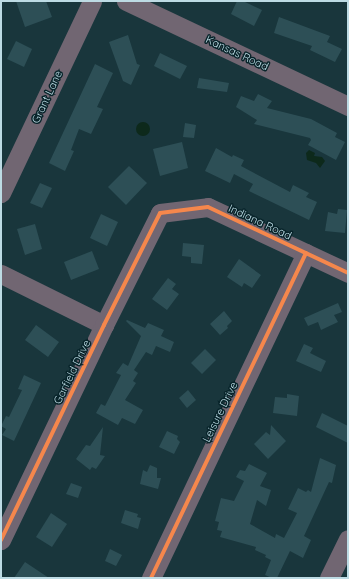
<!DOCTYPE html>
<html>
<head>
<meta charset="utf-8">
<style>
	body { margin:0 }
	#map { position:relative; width:349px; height:579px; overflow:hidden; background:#19363c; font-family:Quicksand,sans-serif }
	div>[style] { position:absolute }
	.water>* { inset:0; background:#0d291b }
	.round { border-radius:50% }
	.building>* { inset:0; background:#2d4f56 }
	.minor>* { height:19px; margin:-9.5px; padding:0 9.5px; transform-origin:9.5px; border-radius:9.5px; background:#716672 }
	.cycleway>* { height:4px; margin:-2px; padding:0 2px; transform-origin:2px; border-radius:2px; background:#f5874c }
	span { translate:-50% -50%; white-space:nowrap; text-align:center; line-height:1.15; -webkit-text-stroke:3px #08242a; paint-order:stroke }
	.street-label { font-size:11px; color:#bddbe4 }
	.frame { position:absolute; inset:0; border:2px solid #bddbe4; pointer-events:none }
</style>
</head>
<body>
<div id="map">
	<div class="water">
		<div class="round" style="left:136px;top:122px;width:14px;height:14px"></div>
		<div style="clip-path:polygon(309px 150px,315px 153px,314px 156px,322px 157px,325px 161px,320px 168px,316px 163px,307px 160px,306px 153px)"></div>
	</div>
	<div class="building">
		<div style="clip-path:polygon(16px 1px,46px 1px,52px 17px,25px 27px)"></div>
		<div style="clip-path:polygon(237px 1px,243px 1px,262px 10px,254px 26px,231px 14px)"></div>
		<div style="clip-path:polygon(279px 17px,330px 36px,327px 42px,342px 49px,335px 62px,310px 50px,312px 46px,274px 33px)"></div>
		<div style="clip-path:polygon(128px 35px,137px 64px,140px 65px,131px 85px,123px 81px,109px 42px)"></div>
		<div style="clip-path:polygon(16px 41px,32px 49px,24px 67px,7px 59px)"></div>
		<div style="clip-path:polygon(160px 53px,187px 66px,180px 79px,154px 66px)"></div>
		<div style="clip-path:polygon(95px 64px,113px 73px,97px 107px,103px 109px,91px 134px,79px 129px,71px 150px,74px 151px,65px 171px,49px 163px)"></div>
		<div style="clip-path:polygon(199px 78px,229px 83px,227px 92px,197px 88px)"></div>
		<div style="clip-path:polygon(258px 94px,272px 101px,267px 108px,311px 119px,337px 133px,335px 137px,345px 142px,336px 160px,308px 145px,311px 140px,310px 138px,254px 124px,257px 120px,236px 107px,241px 96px,254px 101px)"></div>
		<div style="clip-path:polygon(185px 123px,196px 125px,194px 138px,183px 137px)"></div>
		<div style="clip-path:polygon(182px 142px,188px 168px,160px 176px,153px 149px)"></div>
		<div style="clip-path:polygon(216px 148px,232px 157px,233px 155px,244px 160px,241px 166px,290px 192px,293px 185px,309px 193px,306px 197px,317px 202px,309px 220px,249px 191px,253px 184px,234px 174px,230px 183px,205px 171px)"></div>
		<div style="clip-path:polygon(129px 166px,147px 183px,126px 205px,108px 187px)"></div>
		<div style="clip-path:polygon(40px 183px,52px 188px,42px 208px,30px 203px)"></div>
		<div style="clip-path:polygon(338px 209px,347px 210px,345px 233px,325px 231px,328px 212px,337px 214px)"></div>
		<div style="clip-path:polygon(101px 214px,118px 222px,107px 246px,90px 238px)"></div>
		<div style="clip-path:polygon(35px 224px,42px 249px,25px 255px,17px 229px)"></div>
		<div style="clip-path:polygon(183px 243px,204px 245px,202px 264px,191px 263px,191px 257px,182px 256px)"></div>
		<div style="clip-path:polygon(92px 251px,99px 269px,71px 280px,64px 262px)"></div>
		<div style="clip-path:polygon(239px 259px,261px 275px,252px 288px,244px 283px,242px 287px,227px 277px)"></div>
		<div style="clip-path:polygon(168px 278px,176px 284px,172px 289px,179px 294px,167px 310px,152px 299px)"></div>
		<div style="clip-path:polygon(338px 303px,342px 312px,334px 315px,338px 322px,321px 330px,318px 322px,308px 326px,304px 318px)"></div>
		<div style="clip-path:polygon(224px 311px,232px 321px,227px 326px,228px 328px,220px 335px,210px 324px)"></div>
		<div style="clip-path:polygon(127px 320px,145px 328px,148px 323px,164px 330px,161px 336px,174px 342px,170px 352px,156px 346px,152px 355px,146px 352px,134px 370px,138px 373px,133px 381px,136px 383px,125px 400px,143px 410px,135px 424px,122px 418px,118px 425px,96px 413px,101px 404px,105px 406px,121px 375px,116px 373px,123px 363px,128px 366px,141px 336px,126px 321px)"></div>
		<div style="clip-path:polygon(36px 325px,59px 342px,48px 357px,25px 340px)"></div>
		<div style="clip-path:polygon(304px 344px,313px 348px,310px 353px,326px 361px,321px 372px,296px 361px)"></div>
		<div style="clip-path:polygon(205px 349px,216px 360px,202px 374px,191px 363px)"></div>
		<div style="clip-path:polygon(24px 375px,41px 383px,14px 441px,2px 435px,6px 429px,1px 426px,6px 416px,9px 417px,22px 390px,18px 389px)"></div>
		<div style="clip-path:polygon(188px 390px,196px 400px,187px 408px,179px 398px)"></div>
		<div style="clip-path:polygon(287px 394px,299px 396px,297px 416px,273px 413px,275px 397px,287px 398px)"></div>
		<div style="clip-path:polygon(322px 413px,348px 426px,348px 443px,316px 427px)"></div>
		<div style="clip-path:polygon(271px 425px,286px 441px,268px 459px,254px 444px,266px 432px,270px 435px)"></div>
		<div style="clip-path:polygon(103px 427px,100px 455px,105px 456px,96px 469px,92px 467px,90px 470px,76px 459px,86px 445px,90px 446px)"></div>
		<div style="clip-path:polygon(167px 431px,178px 436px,177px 439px,180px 442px,174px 454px,159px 447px)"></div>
		<div style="clip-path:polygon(320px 458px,336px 465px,332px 483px,329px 482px,304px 536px,311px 540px,303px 558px,290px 551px,277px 578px,272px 578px,265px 575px,271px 560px,265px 557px,266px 555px,255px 550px,256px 547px,220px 537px,222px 531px,217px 530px,219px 522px,215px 521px,221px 498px,234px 501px,244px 481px,236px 477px,240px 470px,245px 471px,249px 464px,267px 473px,260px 486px,271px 490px,266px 506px,257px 500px,250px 524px,275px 538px,276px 534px,284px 538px,297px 513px,288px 509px,298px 488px,306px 492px,308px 490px,311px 492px)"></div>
		<div style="clip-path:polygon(150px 465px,157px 468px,157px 478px,161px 478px,158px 489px,140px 484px,143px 470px,147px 472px)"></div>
		<div style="clip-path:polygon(71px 483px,82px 487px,78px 498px,66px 494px)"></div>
		<div style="clip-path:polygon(125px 510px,138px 514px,137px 517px,141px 518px,138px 529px,121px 523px)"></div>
		<div style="clip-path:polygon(51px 513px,67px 524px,52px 547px,36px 537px)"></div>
		<div style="clip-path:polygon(110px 549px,122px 555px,116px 566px,105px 561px)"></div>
		<div style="clip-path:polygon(25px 562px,49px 578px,14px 578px)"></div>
	</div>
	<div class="minor">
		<div style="left:126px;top:1px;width:246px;rotate:25.3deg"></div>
		<div style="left:1px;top:193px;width:212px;rotate:-64.6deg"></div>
		<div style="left:1px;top:274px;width:115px;rotate:26.3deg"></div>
		<div style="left:1px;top:540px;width:238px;rotate:-64.4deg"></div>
		<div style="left:104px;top:325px;width:125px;rotate:-63.4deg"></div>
		<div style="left:160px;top:213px;width:48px;rotate:-7.1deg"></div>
		<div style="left:208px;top:207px;width:155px;rotate:25.2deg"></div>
		<div style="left:151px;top:578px;width:360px;rotate:-64.5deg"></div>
		<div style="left:329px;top:578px;width:43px;rotate:-64deg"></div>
	</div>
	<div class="cycleway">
		<div style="left:1px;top:540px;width:238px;rotate:-64.4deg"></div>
		<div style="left:104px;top:325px;width:125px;rotate:-63.4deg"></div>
		<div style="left:160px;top:213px;width:48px;rotate:-7.1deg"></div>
		<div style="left:208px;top:207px;width:155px;rotate:25.2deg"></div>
		<div style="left:151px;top:578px;width:360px;rotate:-64.5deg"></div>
	</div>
	<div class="street-label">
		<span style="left:237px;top:53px;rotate:25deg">Kansas Road</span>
		<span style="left:47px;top:97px;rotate:-65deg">Grant Lane</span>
		<span style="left:260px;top:222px;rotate:25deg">Indiana Road</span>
		<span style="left:72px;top:372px;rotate:-64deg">Garfield Drive</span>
		<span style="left:220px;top:412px;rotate:-64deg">Leisure Drive</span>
	</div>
	<div class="frame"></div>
</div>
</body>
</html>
